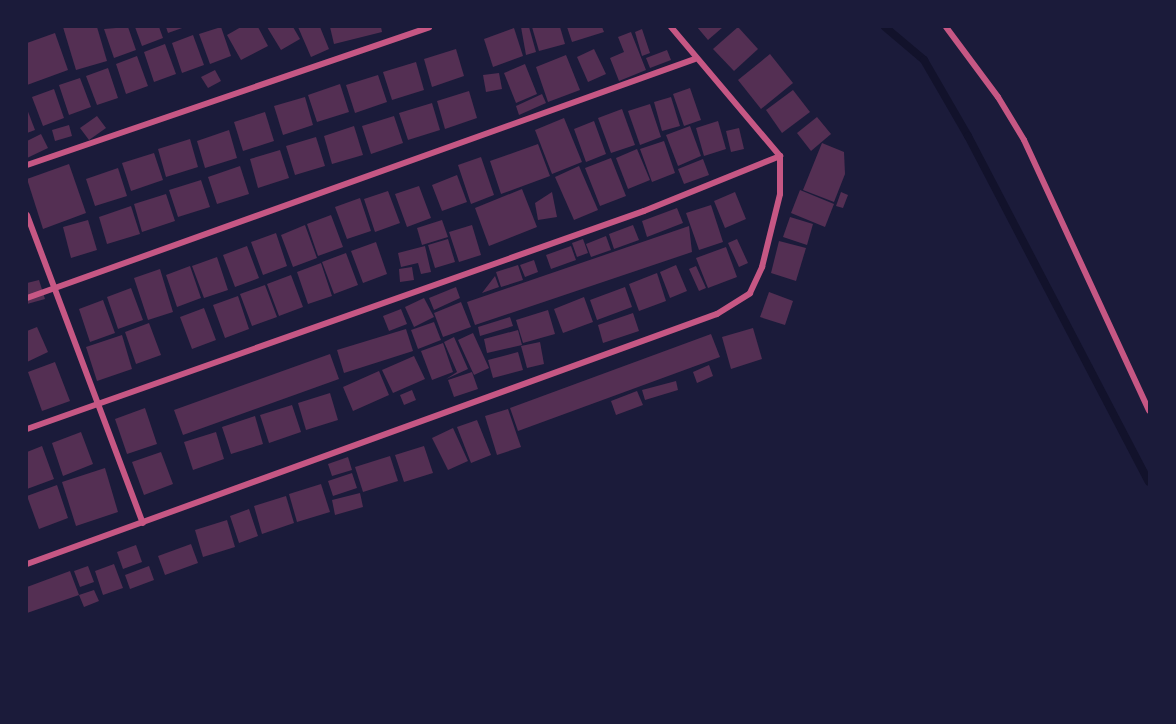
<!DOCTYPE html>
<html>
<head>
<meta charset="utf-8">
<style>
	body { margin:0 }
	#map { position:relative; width:1176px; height:724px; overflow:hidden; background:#1b1b3a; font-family:"Sofia Sans Condensed",sans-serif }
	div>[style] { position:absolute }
	.stream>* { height:8px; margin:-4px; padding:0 4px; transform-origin:4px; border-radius:4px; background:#12122b }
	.building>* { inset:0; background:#542f53 }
	.minor>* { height:6px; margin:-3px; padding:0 3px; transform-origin:3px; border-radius:3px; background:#c65784 }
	span { translate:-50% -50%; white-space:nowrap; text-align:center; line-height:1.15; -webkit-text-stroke:6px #1b1b3a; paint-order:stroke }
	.frame { position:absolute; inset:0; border:28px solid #1b1b3a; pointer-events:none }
</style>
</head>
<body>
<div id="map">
	<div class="stream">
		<div style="left:885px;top:27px;width:51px;rotate:40.2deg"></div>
		<div style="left:924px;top:60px;width:88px;rotate:59.9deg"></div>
		<div style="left:968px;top:136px;width:390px;rotate:62.4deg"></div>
	</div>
	<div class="building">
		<div style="clip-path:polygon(63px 27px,97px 27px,107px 61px,76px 70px)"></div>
		<div style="clip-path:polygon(128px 27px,136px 50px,114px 58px,104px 29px)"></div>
		<div style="clip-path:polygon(135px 27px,159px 27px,163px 38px,142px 46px)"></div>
		<div style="clip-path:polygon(166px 27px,185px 27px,168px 33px)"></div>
		<div style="clip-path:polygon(221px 27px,231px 56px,210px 64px,199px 34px)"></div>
		<div style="clip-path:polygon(241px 27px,258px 27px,268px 46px,241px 60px,227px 35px)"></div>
		<div style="clip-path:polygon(267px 27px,293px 27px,300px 39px,281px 50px)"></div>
		<div style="clip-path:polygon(298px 27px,320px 27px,329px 49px,311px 57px)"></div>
		<div style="clip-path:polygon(330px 27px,381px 27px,382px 32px,334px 44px)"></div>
		<div style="clip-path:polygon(521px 27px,529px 27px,536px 52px,526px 55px)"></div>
		<div style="clip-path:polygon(532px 27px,560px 27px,565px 44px,539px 51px)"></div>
		<div style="clip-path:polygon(567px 27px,602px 27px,604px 32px,572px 42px)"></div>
		<div style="clip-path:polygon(697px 27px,723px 27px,708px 40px)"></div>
		<div style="clip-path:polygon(738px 27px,758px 49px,734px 71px,713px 49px)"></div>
		<div style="clip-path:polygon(514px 28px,523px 56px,493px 67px,484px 39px)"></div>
		<div style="clip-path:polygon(642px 29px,650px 53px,642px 56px,635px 32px)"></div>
		<div style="clip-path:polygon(631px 32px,646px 70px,619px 81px,610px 58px,624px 52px,618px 37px)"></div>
		<div style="clip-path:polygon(55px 33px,68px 70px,27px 85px,27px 43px)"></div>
		<div style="clip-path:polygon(193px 35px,204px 65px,182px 73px,172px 43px)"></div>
		<div style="clip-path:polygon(165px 44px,176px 74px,154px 82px,144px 52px)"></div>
		<div style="clip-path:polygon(456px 49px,464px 76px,432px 87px,424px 59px)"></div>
		<div style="clip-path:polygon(594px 49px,606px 74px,588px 82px,577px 57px)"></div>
		<div style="clip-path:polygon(667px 50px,671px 60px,650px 68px,646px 58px)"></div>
		<div style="clip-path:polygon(770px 54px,793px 83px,761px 109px,738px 80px)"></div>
		<div style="clip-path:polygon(566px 55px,580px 90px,548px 102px,536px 67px)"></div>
		<div style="clip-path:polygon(137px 56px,148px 86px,126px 94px,116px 64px)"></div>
		<div style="clip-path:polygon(416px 62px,424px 90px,392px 100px,383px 72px)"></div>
		<div style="clip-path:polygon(525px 64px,537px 94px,516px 103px,504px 73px)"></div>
		<div style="clip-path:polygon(108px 68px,118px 98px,97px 105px,86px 76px)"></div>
		<div style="clip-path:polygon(215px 70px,221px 81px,208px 88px,201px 77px)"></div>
		<div style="clip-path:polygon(499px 73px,502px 89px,486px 92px,483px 75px)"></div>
		<div style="clip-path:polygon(378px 75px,387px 102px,355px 113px,346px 85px)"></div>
		<div style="clip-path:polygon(80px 78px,91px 107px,69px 115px,59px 85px)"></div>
		<div style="clip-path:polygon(340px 84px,349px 112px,317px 122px,308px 95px)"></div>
		<div style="clip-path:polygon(690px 88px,701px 120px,684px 126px,673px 94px)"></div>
		<div style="clip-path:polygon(54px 89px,64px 118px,43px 126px,32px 97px)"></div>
		<div style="clip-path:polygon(793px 90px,810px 112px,782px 133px,766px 110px)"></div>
		<div style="clip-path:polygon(469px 91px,477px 118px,445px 129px,437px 101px)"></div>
		<div style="clip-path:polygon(542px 94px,546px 103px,519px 115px,516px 106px)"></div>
		<div style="clip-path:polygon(305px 97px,313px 125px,283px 135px,274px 106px)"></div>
		<div style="clip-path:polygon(671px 97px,680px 126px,662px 131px,654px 102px)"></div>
		<div style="clip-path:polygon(432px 103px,440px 130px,408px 140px,399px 113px)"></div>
		<div style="clip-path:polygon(650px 104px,661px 137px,640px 145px,628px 111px)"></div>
		<div style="clip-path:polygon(27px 109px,35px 130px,27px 133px)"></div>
		<div style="clip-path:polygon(622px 109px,635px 145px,611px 153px,598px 118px)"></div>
		<div style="clip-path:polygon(265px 112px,274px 141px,243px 151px,234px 122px)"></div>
		<div style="clip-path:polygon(97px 116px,106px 128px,89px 140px,80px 128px)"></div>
		<div style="clip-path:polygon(394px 116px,403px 143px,371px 154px,362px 126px)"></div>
		<div style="clip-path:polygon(817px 117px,831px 134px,811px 151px,797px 133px)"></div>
		<div style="clip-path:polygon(564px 118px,582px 162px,552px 174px,535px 130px)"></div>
		<div style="clip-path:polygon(594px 121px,606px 154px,586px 162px,574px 129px)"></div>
		<div style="clip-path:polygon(718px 121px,726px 149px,704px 156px,696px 128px)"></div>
		<div style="clip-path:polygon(69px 125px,72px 136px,55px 141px,52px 130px)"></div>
		<div style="clip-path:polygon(354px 126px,363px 155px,332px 164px,324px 136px)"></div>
		<div style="clip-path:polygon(690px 126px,701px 156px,678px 166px,666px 135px)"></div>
		<div style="clip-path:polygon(739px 128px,744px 149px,731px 152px,726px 131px)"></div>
		<div style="clip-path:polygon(229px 130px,237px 158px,205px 168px,197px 141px)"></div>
		<div style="clip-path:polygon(41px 134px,48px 148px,27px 158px,27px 141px)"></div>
		<div style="clip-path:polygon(316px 137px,325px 166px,295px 175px,286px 146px)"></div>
		<div style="clip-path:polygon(190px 139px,198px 167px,166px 177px,158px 149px)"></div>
		<div style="clip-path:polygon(664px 141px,675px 173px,652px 182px,640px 149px)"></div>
		<div style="clip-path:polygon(822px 143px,844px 152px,845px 174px,834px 202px,803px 190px)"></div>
		<div style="clip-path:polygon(538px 144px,550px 176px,501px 194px,490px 161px)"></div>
		<div style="clip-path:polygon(637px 149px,650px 180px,628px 189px,616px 158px)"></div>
		<div style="clip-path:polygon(280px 150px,289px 178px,258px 188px,250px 159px)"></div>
		<div style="clip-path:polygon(154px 153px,163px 180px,131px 191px,122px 163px)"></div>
		<div style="clip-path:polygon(481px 157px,494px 195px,471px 204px,458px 165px)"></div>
		<div style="clip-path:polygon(611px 158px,626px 196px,600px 206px,585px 168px)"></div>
		<div style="clip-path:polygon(703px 159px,709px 175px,684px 184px,678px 169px)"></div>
		<div style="clip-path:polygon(69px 164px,86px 213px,43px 229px,27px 179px)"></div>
		<div style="clip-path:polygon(240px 166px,249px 194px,217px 204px,208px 177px)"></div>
		<div style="clip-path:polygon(579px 166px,598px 210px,574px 220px,555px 177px)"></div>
		<div style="clip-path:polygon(118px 168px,127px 196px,95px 206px,86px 179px)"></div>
		<div style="clip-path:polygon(457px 175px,467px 202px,442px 211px,432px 185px)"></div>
		<div style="clip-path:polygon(201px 180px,210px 207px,178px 217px,169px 190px)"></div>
		<div style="clip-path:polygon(419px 186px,431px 218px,407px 227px,395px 194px)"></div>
		<div style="clip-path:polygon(522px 189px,537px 227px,489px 246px,475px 208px)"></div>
		<div style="clip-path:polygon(800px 190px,834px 204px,825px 227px,791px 213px)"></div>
		<div style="clip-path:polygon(388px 191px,400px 223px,375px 232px,364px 199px)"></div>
		<div style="clip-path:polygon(552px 192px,557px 217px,538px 220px,535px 203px)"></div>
		<div style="clip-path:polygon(735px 192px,746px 219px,725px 228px,714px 201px)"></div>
		<div style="clip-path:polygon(841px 192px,848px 195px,843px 208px,836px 206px)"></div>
		<div style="clip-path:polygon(166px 194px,175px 221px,142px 232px,134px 204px)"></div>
		<div style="clip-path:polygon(360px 198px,371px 231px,347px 239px,335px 207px)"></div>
		<div style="clip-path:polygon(711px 205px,723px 242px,699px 250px,686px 213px)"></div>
		<div style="clip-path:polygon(131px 206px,140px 234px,107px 244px,99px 217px)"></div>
		<div style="clip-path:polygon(677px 208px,683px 223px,647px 237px,642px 221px)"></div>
		<div style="clip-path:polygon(331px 215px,343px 247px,318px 256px,307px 224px)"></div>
		<div style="clip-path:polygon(790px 217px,813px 224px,807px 245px,783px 237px)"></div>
		<div style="clip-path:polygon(88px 220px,97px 250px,71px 258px,63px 227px)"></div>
		<div style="clip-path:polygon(442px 220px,448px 237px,422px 245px,417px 228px)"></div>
		<div style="clip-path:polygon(305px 225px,317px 258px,293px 267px,281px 235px)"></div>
		<div style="clip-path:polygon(472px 225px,481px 255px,459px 262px,449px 232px)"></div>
		<div style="clip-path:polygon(633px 225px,639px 240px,614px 249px,609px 234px)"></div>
		<div style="clip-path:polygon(689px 226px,692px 252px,475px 325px,467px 302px)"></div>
		<div style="clip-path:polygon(276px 233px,287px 266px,263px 275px,251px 242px)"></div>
		<div style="clip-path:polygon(606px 236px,611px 250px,591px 257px,586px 244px)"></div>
		<div style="clip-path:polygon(448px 239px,455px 262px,435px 268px,428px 245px)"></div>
		<div style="clip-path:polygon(583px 239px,588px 253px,577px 257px,572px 243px)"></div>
		<div style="clip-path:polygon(737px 239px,748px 263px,739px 267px,728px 243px)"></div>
		<div style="clip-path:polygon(779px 241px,806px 248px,796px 281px,771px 273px)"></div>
		<div style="clip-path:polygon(376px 242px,387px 274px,363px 283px,351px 251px)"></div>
		<div style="clip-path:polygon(247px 246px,259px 278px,235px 287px,223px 255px)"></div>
		<div style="clip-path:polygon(425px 246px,431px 272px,421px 274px,418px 263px,401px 267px,398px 253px)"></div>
		<div style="clip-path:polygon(571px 246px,576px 260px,551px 269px,546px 255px)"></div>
		<div style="clip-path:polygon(726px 247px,737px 277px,708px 288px,696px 258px)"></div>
		<div style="clip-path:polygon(346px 253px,358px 285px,334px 294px,322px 262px)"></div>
		<div style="clip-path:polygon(217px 257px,228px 290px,204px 298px,192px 266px)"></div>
		<div style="clip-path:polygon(534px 260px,538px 272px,525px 277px,520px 265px)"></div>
		<div style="clip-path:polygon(321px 263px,332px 296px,308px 304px,297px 272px)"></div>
		<div style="clip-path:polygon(518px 265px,523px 280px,501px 287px,496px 272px)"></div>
		<div style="clip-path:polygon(676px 265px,687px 291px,670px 298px,660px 272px)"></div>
		<div style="clip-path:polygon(190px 266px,201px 298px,177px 307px,166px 275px)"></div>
		<div style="clip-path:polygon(696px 266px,706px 288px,699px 291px,689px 269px)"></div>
		<div style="clip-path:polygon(412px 267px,414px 280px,400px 282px,399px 269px)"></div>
		<div style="clip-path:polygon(160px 269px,173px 312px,148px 320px,134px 278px)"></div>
		<div style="clip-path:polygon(657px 273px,666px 301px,639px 311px,629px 284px)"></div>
		<div style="clip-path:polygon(291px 275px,303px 307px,279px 316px,267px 284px)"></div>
		<div style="clip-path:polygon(495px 276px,499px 287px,482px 293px)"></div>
		<div style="clip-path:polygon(39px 280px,45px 299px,27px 304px,27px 283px)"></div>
		<div style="clip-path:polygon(265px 285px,277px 317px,252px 326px,240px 294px)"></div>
		<div style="clip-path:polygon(456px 287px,460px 298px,434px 310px,429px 298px)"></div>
		<div style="clip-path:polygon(625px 287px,632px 307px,597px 320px,590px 300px)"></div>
		<div style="clip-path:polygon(131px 288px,143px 320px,118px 329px,107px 297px)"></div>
		<div style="clip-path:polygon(769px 292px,793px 301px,785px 325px,760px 317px)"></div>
		<div style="clip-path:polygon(238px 296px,249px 329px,225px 338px,213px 305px)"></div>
		<div style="clip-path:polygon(584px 297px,593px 322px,563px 333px,554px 309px)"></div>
		<div style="clip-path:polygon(424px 298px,434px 317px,414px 327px,405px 307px)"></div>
		<div style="clip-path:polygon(103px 300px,115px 333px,90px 342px,79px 309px)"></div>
		<div style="clip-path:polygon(461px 302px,471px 327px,443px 337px,434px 313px)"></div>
		<div style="clip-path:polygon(204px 308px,216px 340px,192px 349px,180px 317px)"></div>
		<div style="clip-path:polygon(401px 309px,407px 324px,389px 331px,383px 316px)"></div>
		<div style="clip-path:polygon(548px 310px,555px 334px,523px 343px,516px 320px)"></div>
		<div style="clip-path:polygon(633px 313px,639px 331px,603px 343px,598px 325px)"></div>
		<div style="clip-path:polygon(510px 317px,513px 326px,480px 336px,478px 327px)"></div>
		<div style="clip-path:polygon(434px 322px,441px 340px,418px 349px,411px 330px)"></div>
		<div style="clip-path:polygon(149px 323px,161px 355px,136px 364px,125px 332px)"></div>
		<div style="clip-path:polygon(37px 327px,48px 352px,27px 362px,27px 331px)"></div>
		<div style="clip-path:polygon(753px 328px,762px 359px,731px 369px,722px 337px)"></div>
		<div style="clip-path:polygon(406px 329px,413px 351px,344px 373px,337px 350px)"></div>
		<div style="clip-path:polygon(518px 330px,522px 345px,487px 353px,484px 339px)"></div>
		<div style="clip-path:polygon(473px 333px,489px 368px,474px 375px,458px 340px)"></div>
		<div style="clip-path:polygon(711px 334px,720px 357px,518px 431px,510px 408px)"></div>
		<div style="clip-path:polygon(122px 335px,132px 369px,97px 381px,86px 347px)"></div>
		<div style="clip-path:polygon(454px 337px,468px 369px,446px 379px,457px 372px,444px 342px)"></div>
		<div style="clip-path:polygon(540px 342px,544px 364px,527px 368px,521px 346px)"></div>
		<div style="clip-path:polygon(443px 343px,453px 372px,432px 380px,421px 351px)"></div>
		<div style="clip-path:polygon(518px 352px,523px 370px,493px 378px,488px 360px)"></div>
		<div style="clip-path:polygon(330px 354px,339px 379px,183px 435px,174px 410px)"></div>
		<div style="clip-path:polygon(414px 356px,425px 379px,393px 393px,382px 370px)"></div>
		<div style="clip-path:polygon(55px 362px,70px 401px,42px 411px,28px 372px)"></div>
		<div style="clip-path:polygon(709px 365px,713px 376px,697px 383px,693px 372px)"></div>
		<div style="clip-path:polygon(379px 371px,389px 395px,353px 411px,343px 387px)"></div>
		<div style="clip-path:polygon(472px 372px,478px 389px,454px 397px,448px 380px)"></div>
		<div style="clip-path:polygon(676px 381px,678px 390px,645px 400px,642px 390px)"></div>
		<div style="clip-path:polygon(412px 390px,416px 400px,404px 405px,400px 395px)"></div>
		<div style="clip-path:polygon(637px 391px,643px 405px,616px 415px,611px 401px)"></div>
		<div style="clip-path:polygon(330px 393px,338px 420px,306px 430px,298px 403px)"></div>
		<div style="clip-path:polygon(292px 405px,301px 432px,269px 443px,260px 415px)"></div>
		<div style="clip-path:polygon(145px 408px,157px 444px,127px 454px,115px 419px)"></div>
		<div style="clip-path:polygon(508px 409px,521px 447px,497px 455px,485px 416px)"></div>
		<div style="clip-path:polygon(255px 416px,263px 444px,231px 454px,222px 427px)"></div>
		<div style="clip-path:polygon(477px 420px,491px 455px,471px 463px,457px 427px)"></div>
		<div style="clip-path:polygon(453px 428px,468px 461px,448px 470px,432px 438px)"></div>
		<div style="clip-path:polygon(81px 432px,93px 464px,63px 476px,52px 443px)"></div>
		<div style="clip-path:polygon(216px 432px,224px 459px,193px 470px,184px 442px)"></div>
		<div style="clip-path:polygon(42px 446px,54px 479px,27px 489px,27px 452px)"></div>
		<div style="clip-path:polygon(424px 446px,433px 473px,404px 482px,395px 455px)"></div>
		<div style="clip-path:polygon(161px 452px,173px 484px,144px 495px,132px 462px)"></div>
		<div style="clip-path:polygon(390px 456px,398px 481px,363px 492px,355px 467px)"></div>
		<div style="clip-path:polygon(348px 457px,352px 470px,332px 476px,328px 464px)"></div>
		<div style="clip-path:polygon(105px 468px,118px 512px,76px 526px,62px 482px)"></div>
		<div style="clip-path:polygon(352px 473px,357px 488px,333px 496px,328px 481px)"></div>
		<div style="clip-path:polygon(321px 484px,330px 512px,297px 522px,289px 494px)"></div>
		<div style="clip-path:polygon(57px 485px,68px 518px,39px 529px,27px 496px)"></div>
		<div style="clip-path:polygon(360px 493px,363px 507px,335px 515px,332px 500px)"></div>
		<div style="clip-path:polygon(286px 496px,294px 523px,262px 534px,254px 506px)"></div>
		<div style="clip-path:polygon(249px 509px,258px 536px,239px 543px,230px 516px)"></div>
		<div style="clip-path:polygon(227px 520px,235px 547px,203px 557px,195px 530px)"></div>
		<div style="clip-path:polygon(191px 544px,198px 563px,165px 575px,158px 556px)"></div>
		<div style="clip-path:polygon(136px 545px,142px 562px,123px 569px,117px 552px)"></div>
		<div style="clip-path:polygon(114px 564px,123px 588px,103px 595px,95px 571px)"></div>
		<div style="clip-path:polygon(88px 566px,94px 582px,80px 587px,74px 571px)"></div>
		<div style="clip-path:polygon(149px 566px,154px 580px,130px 589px,125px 575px)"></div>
		<div style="clip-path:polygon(70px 571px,79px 595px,27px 613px,27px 587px)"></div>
		<div style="clip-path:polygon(94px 590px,99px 601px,84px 607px,79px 595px)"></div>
	</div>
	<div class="minor">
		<div style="left:946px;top:27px;width:87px;rotate:53.4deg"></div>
		<div style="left:998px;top:97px;width:50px;rotate:58.8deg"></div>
		<div style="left:1024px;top:140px;width:298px;rotate:65.2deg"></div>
		<div style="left:27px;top:165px;width:425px;rotate:-18.9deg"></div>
		<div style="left:27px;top:215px;width:329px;rotate:69.4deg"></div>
		<div style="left:27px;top:298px;width:709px;rotate:-19.69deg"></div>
		<div style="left:27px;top:429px;width:654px;rotate:-19.46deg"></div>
		<div style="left:644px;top:211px;width:147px;rotate:-22deg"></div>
		<div style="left:27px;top:564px;width:734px;rotate:-19.92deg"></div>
		<div style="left:717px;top:314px;width:39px;rotate:-32deg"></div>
		<div style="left:750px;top:293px;width:29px;rotate:-65deg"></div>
		<div style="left:762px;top:267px;width:75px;rotate:-76.1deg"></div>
		<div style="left:780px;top:194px;width:38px;rotate:-90deg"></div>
		<div style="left:780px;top:156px;width:169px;rotate:-130.2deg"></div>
	</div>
	<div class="frame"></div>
</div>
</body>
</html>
